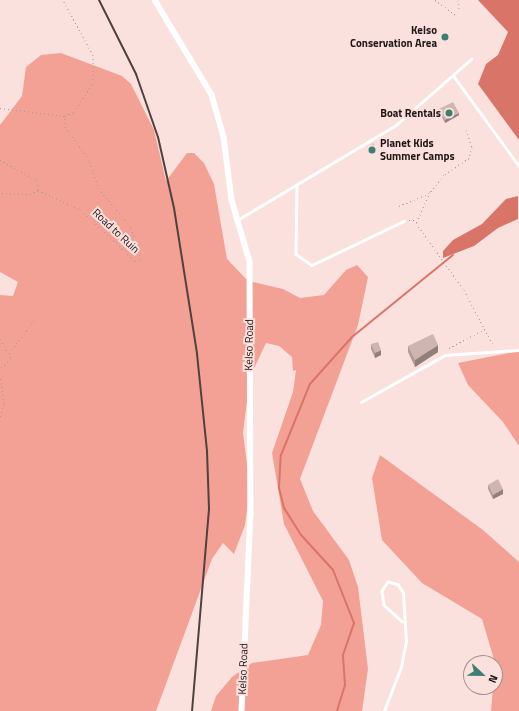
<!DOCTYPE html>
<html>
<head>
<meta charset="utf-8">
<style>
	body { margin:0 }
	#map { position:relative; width:519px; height:711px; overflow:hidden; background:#fbe1dd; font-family:"Titillium Web",sans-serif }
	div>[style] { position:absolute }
	.forest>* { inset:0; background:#f4a195 }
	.water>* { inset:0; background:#d87568 }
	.stream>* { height:2px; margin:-1px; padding:0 1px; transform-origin:1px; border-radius:1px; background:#d87568 }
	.path>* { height:1px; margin-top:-0.5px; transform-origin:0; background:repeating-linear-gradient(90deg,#aa9693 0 1px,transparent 0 4px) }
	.service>* { height:2.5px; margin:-1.25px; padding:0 1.25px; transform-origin:1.25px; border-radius:1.25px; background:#fff }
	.minor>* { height:5.5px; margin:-2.75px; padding:0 2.75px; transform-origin:2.75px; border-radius:2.75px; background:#fff }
	.rail>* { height:2px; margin:-1px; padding:0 1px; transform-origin:1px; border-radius:1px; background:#4e4240 }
	.wall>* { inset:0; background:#b29c98 }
	.shaded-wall>* { inset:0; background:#917f7c }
	.building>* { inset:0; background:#cfb5b1 }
	.dots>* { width:11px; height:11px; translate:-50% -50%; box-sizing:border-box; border:2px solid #fbe1dd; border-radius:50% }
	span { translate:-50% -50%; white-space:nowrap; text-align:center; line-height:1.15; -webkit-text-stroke:4px #fbe1dd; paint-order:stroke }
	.poi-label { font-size:11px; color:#1e1514; font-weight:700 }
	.right { translate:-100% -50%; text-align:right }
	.left { translate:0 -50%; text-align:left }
	.street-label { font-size:11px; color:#1e1514 }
	.north { position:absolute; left:463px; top:655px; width:40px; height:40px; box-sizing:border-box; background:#fbe1dd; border:1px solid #a38f8d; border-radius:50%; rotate:112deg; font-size:11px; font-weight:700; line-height:16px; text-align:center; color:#1e1514 }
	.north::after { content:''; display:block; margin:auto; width:14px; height:18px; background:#3c7f71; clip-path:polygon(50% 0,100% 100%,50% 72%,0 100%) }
</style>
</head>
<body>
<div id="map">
	<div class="forest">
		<div style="clip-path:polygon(61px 53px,122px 76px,131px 84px,154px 130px,166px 181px,187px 153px,194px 153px,204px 163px,214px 184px,227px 259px,248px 281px,283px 289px,300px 298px,324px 295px,346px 270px,357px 265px,368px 277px,358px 325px,300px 479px,313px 511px,349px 560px,358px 587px,368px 669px,362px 711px,211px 711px,216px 696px,232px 677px,252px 663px,308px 655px,321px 625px,323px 601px,284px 524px,272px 453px,293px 392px,296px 370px,293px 371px,292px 357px,279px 346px,266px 343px,250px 377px,243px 433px,250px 487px,245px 525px,234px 554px,223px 543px,212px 559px,156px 711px,0 711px,0 295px,13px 296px,18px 282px,0 272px,0 125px,22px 96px,26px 67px,41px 55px)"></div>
		<div style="clip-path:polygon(519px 351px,519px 446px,503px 422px,468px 385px,458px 363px)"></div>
		<div style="clip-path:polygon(380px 455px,483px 530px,519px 562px,519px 711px,491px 711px,495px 663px,482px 619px,422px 583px,382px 540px,372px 478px)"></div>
	</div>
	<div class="water">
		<div style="clip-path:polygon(478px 0,519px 0,519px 140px,478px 84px,486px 64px,498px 55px,508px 32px)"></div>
		<div style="clip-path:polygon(518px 196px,518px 219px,498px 228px,474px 246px,443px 258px,443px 251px,453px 240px,482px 224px,506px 199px)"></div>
	</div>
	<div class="stream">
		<div style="left:337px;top:711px;width:27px;rotate:-73deg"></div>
		<div style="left:345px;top:685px;width:30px;rotate:-94deg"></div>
		<div style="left:343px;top:655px;width:34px;rotate:-71deg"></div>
		<div style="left:354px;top:623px;width:57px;rotate:-111.6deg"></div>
		<div style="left:333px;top:570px;width:47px;rotate:-132.4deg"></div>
		<div style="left:301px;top:535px;width:32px;rotate:-122deg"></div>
		<div style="left:284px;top:508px;width:21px;rotate:-104deg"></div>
		<div style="left:279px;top:488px;width:33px;rotate:-87deg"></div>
		<div style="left:281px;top:455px;width:77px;rotate:-67.8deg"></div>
		<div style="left:310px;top:384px;width:63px;rotate:-48.2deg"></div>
		<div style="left:352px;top:337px;width:130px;rotate:-39.1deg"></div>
	</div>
	<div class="path">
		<div style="left:435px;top:0;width:27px;rotate:36deg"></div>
		<div style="left:458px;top:0;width:10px;rotate:84deg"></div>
		<div style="left:0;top:108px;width:65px;rotate:7deg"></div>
		<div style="left:65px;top:116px;width:10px;rotate:-24deg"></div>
		<div style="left:74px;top:112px;width:35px;rotate:-57deg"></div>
		<div style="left:93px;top:83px;width:28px;rotate:-90deg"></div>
		<div style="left:93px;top:55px;width:63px;rotate:-118.6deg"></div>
		<div style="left:466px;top:130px;width:18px;rotate:71deg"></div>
		<div style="left:472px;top:147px;width:11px;rotate:105deg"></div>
		<div style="left:469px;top:158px;width:30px;rotate:146deg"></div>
		<div style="left:444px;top:175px;width:22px;rotate:129deg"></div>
		<div style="left:430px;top:192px;width:34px;rotate:114deg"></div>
		<div style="left:416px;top:223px;width:82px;rotate:54.4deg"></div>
		<div style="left:464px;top:290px;width:64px;rotate:62.2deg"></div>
		<div style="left:0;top:160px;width:43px;rotate:28.9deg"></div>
		<div style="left:38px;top:181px;width:9px;rotate:90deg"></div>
		<div style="left:38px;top:190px;width:8px;rotate:150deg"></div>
		<div style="left:31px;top:194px;width:31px;rotate:-178deg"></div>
		<div style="left:38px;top:190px;width:47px;rotate:24.9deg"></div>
		<div style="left:81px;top:210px;width:74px;rotate:43.4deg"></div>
		<div style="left:135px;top:261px;width:6px;rotate:-18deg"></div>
		<div style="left:141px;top:259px;width:35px;rotate:-108deg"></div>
		<div style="left:130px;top:226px;width:48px;rotate:-130deg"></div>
		<div style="left:99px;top:189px;width:31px;rotate:-109deg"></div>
		<div style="left:89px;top:160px;width:41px;rotate:-126deg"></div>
		<div style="left:65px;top:127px;width:11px;rotate:-90deg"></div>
		<div style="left:399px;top:206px;width:33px;rotate:-23deg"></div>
		<div style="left:409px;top:220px;width:7px"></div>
		<div style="left:0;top:339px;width:23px;rotate:61deg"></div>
		<div style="left:11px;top:359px;width:15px;rotate:138deg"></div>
		<div style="left:449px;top:348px;width:38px;rotate:-28deg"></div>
		<div style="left:9px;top:353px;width:41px;rotate:-52deg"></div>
		<div style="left:0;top:375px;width:29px;rotate:82deg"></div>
		<div style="left:4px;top:404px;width:15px;rotate:106deg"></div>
	</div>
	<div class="service">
		<div style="left:453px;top:75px;width:112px;rotate:54deg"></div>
		<div style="left:297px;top:185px;width:69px;rotate:90.8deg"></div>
		<div style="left:296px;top:254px;width:19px;rotate:35deg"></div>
		<div style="left:312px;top:265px;width:102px;rotate:-25.6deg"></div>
		<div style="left:239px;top:219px;width:183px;rotate:-30.9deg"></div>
		<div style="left:396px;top:125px;width:100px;rotate:-41.3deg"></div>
		<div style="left:361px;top:402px;width:96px;rotate:-29.2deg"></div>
		<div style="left:445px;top:355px;width:73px;rotate:-3.9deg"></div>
		<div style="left:384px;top:711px;width:47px;rotate:-68.9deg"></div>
		<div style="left:401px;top:667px;width:25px;rotate:-79deg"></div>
		<div style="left:406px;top:642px;width:49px;rotate:-93.5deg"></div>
		<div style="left:403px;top:593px;width:9px;rotate:-122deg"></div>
		<div style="left:398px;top:585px;width:10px;rotate:-163deg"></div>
		<div style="left:388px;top:582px;width:11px;rotate:124deg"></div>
		<div style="left:382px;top:591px;width:14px;rotate:82deg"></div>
		<div style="left:384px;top:605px;width:24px;rotate:42deg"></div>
	</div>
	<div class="minor">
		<div style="left:155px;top:0;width:111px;rotate:59deg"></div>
		<div style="left:212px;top:95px;width:44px;rotate:74.1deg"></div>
		<div style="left:224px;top:137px;width:64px;rotate:82.8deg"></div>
		<div style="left:232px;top:200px;width:65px;rotate:73.8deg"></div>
		<div style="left:250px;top:262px;width:251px;rotate:89.8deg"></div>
		<div style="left:251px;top:513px;width:198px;rotate:92.6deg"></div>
	</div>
	<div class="rail">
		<div style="left:99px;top:0;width:83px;rotate:63.4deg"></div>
		<div style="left:136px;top:74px;width:67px;rotate:70.8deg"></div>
		<div style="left:158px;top:137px;width:73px;rotate:77.3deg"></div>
		<div style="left:174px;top:208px;width:148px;rotate:81deg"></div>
		<div style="left:197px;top:354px;width:98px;rotate:84.1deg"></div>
		<div style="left:207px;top:451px;width:58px;rotate:88deg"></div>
		<div style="left:209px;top:509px;width:203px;rotate:94.8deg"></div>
	</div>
	<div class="wall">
		<div style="clip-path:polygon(439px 109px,459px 115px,445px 123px,439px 111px)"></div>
		<div style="clip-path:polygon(367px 147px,377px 151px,371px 154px,367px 149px)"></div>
		<div style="clip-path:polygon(371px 344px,381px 355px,375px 358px,371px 349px)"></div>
		<div style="clip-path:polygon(408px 346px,438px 352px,415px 367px,408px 352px)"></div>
		<div style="clip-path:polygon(488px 485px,503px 494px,493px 499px,488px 489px)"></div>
	</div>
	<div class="shaded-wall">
		<div style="clip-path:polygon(459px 113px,459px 115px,445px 123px,445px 120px)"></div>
		<div style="clip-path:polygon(377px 148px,377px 151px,371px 154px,371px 152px)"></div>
		<div style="clip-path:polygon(438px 345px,438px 352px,415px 367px,415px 360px)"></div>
		<div style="clip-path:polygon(381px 350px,381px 355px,375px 358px,375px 353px)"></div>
		<div style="clip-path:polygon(503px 489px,503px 494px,493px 499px,493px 495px)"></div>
	</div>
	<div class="building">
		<div style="clip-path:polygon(453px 102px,459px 113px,445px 120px,439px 109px)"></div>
		<div style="clip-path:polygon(373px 143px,377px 148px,371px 152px,367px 147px)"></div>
		<div style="clip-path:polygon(433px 334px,438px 345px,415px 360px,408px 346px)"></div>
		<div style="clip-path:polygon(378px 342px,381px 350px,375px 353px,371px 344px)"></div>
		<div style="clip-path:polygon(498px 479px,503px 489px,493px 495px,488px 485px)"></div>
	</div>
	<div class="dots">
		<div style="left:445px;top:37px;background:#3c7f71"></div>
		<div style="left:449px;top:113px;background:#3c7f71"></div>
		<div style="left:372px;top:150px;background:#3c7f71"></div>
	</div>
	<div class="poi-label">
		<span class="right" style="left:437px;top:37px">Kelso<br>Conservation Area</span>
		<span class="right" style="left:441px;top:113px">Boat Rentals</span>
		<span class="left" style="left:380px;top:150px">Planet Kids<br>Summer Camps</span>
	</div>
	<div class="street-label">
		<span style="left:116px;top:231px;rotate:43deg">Road to Ruin</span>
		<span style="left:249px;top:345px;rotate:-89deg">Kelso Road</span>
		<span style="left:243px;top:669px;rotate:-88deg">Kelso Road</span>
	</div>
	<div class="north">N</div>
</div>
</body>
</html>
